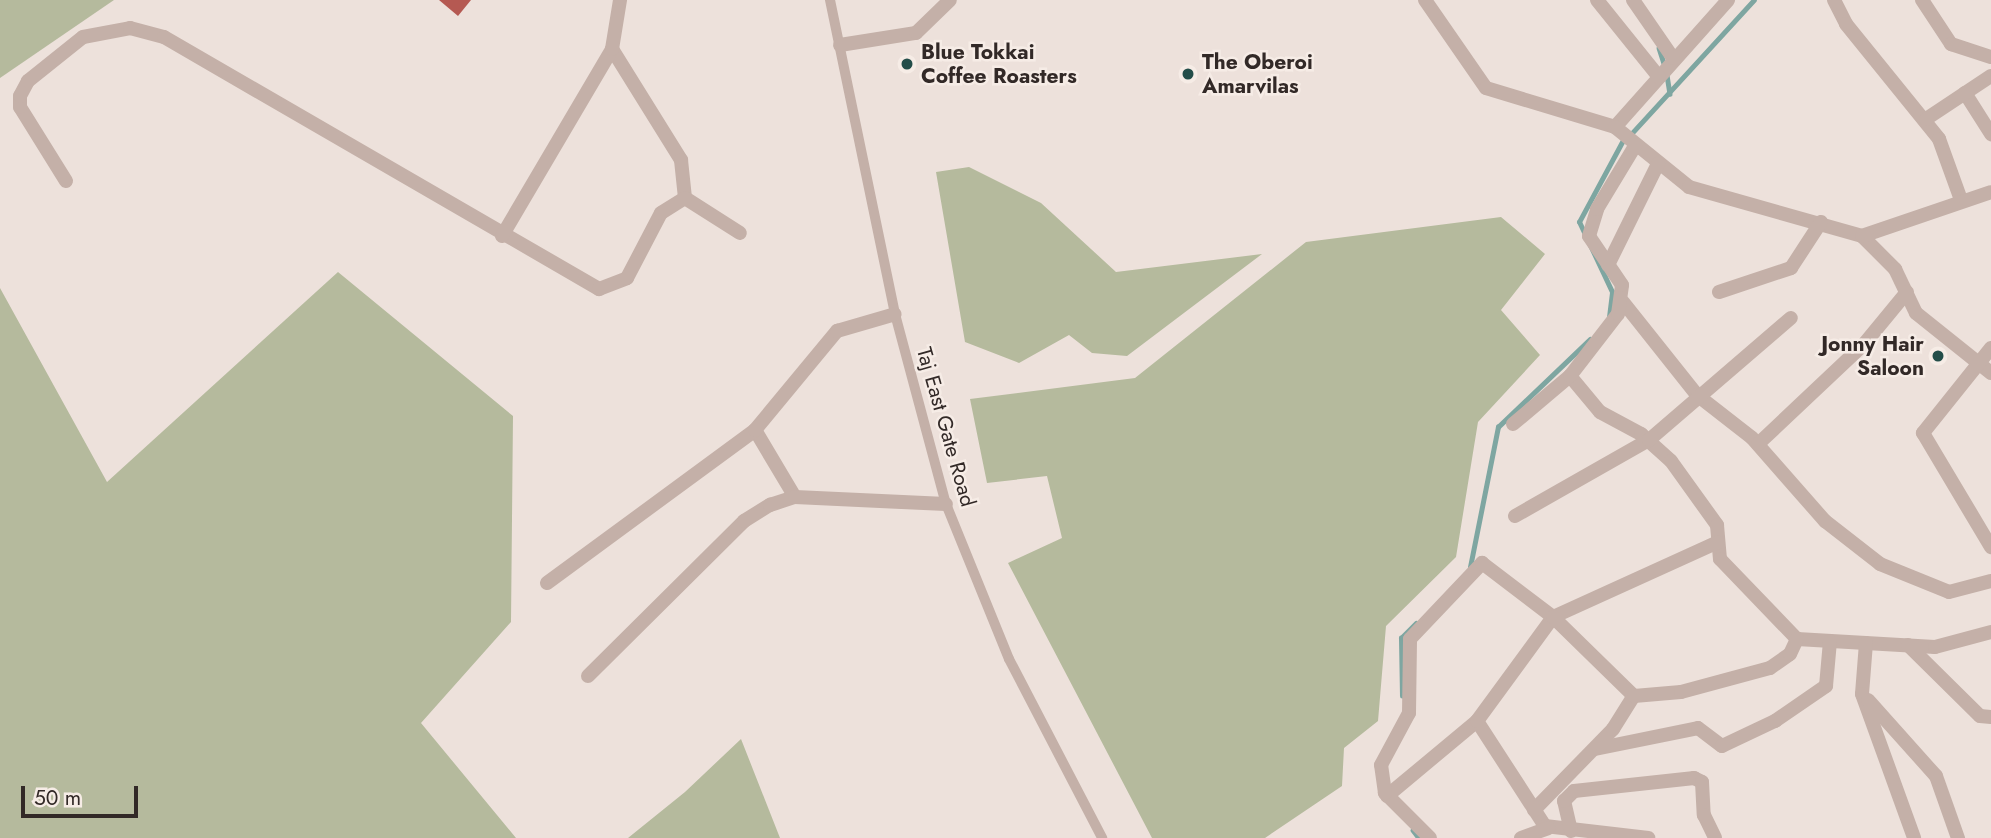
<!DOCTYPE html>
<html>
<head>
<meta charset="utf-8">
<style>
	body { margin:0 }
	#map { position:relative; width:1991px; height:838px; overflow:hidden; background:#ede1db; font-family:Jost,sans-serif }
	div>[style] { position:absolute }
	.green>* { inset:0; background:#b5ba9d }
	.stream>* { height:4.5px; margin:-2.25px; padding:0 2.25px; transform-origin:2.25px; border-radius:2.25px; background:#7ea6a1 }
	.building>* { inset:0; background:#b55952 }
	.pedestrian>* { height:10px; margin:-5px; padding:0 5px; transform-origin:5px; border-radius:5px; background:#c4b0a8 }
	.minor>* { height:14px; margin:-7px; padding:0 7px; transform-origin:7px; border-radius:7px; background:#c4b0a8 }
	.dots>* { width:19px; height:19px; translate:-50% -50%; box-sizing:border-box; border:4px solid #f6ece6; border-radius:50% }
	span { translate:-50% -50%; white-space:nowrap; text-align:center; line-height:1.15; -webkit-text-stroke:5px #f6ece6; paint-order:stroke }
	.poi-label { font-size:21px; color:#322927; font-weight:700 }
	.left { translate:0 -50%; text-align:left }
	.right { translate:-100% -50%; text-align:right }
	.street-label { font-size:21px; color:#322927 }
	.scale { position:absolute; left:21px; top:786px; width:117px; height:32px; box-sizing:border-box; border:4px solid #322927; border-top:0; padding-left:9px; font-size:21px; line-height:24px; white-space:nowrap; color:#322927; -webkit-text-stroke:5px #f6ece6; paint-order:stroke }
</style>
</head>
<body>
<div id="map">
	<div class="green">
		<div style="clip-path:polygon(0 0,114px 0,0 78px)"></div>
		<div style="clip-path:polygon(969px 167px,1041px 203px,1116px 272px,1262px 254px,1127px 356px,1092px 353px,1069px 335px,1019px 363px,965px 342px,936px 172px)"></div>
		<div style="clip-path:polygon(1501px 217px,1545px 254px,1501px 310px,1540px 355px,1478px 422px,1456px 557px,1386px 626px,1378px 721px,1344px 748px,1342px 786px,1265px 838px,1152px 838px,1008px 563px,1062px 538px,1047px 476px,987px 483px,970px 399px,1135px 378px,1306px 242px)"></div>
		<div style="clip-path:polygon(338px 272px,513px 416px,511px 622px,421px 723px,516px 838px,0 838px,0 288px,107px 482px)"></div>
		<div style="clip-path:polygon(741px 739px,780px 838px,628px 838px,685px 792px)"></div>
	</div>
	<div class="stream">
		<div style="left:1659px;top:48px;width:19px;rotate:72deg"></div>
		<div style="left:1667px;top:75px;width:19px;rotate:81deg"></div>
		<div style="left:1632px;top:133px;width:180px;rotate:-47.5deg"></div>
		<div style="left:1609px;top:317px;width:25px;rotate:-83deg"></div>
		<div style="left:1612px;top:292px;width:77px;rotate:-115.2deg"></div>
		<div style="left:1579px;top:222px;width:91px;rotate:-61.7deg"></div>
		<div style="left:1470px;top:567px;width:143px;rotate:-78.7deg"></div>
		<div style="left:1498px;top:427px;width:127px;rotate:-43.7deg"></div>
		<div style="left:1402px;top:696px;width:58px;rotate:-91deg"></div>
		<div style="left:1401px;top:638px;width:21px;rotate:-45deg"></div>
		<div style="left:1413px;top:830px;width:10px;rotate:53deg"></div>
	</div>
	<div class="building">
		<div style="clip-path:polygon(439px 0,471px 0,458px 16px)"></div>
	</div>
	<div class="pedestrian">
		<div style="left:830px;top:0;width:321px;rotate:78.3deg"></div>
		<div style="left:895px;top:314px;width:197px;rotate:75deg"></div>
		<div style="left:946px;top:504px;width:167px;rotate:67.9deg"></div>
		<div style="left:1009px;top:659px;width:202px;rotate:62.5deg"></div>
	</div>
	<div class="minor">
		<div style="left:1425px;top:0;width:107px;rotate:55.3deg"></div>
		<div style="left:1486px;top:88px;width:135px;rotate:16.8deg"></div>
		<div style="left:1615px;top:127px;width:170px;rotate:-48.3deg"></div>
		<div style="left:1597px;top:0;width:99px;rotate:51.2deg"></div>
		<div style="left:1633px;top:0;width:70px;rotate:55.4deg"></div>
		<div style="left:1834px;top:0;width:27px;rotate:63deg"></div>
		<div style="left:1846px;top:24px;width:148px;rotate:51deg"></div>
		<div style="left:1939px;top:139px;width:62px;rotate:70.1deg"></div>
		<div style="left:1922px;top:0;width:53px;rotate:56.6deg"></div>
		<div style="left:1951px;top:44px;width:42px;rotate:18deg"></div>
		<div style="left:840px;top:45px;width:77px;rotate:-9deg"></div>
		<div style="left:916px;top:33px;width:47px;rotate:-44.1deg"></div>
		<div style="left:612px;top:49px;width:131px;rotate:58.1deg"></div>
		<div style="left:681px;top:160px;width:38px;rotate:84deg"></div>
		<div style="left:685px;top:198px;width:65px;rotate:32.5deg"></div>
		<div style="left:1965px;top:93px;width:49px;rotate:57.6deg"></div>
		<div style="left:1926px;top:119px;width:78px;rotate:-33.5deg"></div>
		<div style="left:1615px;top:127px;width:95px;rotate:39deg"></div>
		<div style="left:1689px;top:187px;width:180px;rotate:15.8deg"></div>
		<div style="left:1862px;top:236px;width:47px;rotate:45deg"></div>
		<div style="left:1895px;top:269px;width:49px;rotate:64.5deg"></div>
		<div style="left:1916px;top:313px;width:96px;rotate:38.7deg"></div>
		<div style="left:66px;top:181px;width:87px;rotate:-121.9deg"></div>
		<div style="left:20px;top:107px;width:11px;rotate:-90deg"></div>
		<div style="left:20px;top:96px;width:17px;rotate:-62deg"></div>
		<div style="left:28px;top:81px;width:70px;rotate:-38.7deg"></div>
		<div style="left:83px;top:37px;width:48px;rotate:-10.8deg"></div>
		<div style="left:130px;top:28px;width:35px;rotate:15deg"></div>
		<div style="left:164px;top:37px;width:503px;rotate:30.08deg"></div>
		<div style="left:599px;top:289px;width:30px;rotate:-21deg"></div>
		<div style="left:627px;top:278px;width:73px;rotate:-62.4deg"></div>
		<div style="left:661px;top:213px;width:28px;rotate:-32deg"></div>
		<div style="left:502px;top:236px;width:217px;rotate:-59.5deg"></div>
		<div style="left:612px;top:49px;width:50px;rotate:-80.7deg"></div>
		<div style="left:1862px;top:236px;width:136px;rotate:-18.8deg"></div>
		<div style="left:1608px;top:265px;width:113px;rotate:-63.7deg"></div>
		<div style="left:1719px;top:292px;width:76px;rotate:-18.4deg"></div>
		<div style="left:1791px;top:268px;width:55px;rotate:-56.9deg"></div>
		<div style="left:1623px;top:302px;width:119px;rotate:51.5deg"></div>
		<div style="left:1697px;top:395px;width:70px;rotate:38deg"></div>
		<div style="left:1752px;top:438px;width:111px;rotate:48.7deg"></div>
		<div style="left:1825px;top:521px;width:70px;rotate:38deg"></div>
		<div style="left:1880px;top:564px;width:74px;rotate:22.1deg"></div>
		<div style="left:1949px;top:592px;width:43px;rotate:-14.7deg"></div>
		<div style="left:1991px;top:348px;width:109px;rotate:128.7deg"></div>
		<div style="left:1923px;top:433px;width:133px;rotate:59.2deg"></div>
		<div style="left:1570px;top:376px;width:47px;rotate:50.2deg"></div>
		<div style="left:1600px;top:412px;width:47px;rotate:28.2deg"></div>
		<div style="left:1641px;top:434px;width:40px;rotate:42deg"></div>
		<div style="left:1671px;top:461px;width:79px;rotate:54.3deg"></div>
		<div style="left:1717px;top:525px;width:34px;rotate:85deg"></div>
		<div style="left:1720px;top:559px;width:111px;rotate:46.1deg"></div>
		<div style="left:1797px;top:639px;width:138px;rotate:3.3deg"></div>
		<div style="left:1935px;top:647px;width:58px;rotate:-15deg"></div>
		<div style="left:1513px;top:424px;width:75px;rotate:-40.1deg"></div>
		<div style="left:1570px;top:376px;width:78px;rotate:-52.3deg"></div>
		<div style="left:1618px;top:314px;width:29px;rotate:-82deg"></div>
		<div style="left:1622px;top:285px;width:59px;rotate:-124deg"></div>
		<div style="left:1589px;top:236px;width:28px;rotate:-73deg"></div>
		<div style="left:1597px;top:209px;width:74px;rotate:-58.9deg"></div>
		<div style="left:755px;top:430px;width:78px;rotate:59.2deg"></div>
		<div style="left:1758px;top:444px;width:147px;rotate:-43.3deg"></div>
		<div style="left:1865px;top:343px;width:66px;rotate:-50.5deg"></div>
		<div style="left:1515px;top:516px;width:154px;rotate:-29.6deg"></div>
		<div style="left:1649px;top:440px;width:187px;rotate:-40.7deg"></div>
		<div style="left:547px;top:583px;width:258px;rotate:-36.3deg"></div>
		<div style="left:755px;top:430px;width:129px;rotate:-50.4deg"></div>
		<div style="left:837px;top:331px;width:60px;rotate:-16.3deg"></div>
		<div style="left:1866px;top:643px;width:51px;rotate:94.5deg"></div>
		<div style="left:1862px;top:694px;width:153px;rotate:70.1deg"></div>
		<div style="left:1908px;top:645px;width:101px;rotate:44.6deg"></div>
		<div style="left:1980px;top:716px;width:11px;rotate:5deg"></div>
		<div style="left:588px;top:676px;width:220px;rotate:-44.8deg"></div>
		<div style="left:744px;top:521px;width:31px;rotate:-32deg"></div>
		<div style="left:770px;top:505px;width:26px;rotate:-18deg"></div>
		<div style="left:795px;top:497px;width:151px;rotate:2.7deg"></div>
		<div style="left:1868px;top:700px;width:102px;rotate:48.2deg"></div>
		<div style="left:1936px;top:776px;width:66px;rotate:70.5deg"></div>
		<div style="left:1477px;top:721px;width:125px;rotate:57.1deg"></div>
		<div style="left:1545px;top:826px;width:104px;rotate:6.6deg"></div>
		<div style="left:1595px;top:749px;width:105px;rotate:-11.5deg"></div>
		<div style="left:1698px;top:728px;width:30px;rotate:37deg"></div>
		<div style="left:1722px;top:746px;width:59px;rotate:-25.3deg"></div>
		<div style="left:1775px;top:721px;width:62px;rotate:-34.5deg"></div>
		<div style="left:1826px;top:686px;width:45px;rotate:-84.9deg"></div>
		<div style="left:1387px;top:796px;width:117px;rotate:-39.8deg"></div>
		<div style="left:1477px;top:721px;width:129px;rotate:-53.8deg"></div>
		<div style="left:1553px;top:617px;width:181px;rotate:-24.4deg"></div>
		<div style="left:1534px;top:810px;width:113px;rotate:-45.7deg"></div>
		<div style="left:1613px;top:729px;width:39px;rotate:-58deg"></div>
		<div style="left:1571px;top:831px;width:31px;rotate:-103deg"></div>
		<div style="left:1564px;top:801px;width:14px;rotate:-45deg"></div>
		<div style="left:1574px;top:791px;width:121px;rotate:-6.2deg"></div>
		<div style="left:1694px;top:778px;width:9px;rotate:27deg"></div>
		<div style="left:1702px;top:782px;width:33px;rotate:87deg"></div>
		<div style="left:1704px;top:815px;width:25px;rotate:64deg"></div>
		<div style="left:1430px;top:838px;width:64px;rotate:-135deg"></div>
		<div style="left:1385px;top:793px;width:28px;rotate:-98deg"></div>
		<div style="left:1381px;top:765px;width:59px;rotate:-61.7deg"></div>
		<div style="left:1409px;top:713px;width:74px;rotate:-89.2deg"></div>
		<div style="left:1410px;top:639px;width:105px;rotate:-46.5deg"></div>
		<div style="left:1482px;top:563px;width:89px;rotate:37.3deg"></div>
		<div style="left:1553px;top:617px;width:113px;rotate:44.3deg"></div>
		<div style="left:1634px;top:696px;width:47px;rotate:-4.9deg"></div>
		<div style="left:1681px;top:692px;width:92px;rotate:-15.1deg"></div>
		<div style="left:1770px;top:668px;width:24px;rotate:-35deg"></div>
		<div style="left:1790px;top:654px;width:17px;rotate:-65deg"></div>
		<div style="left:1521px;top:838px;width:29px;rotate:-20deg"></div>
	</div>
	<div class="dots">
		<div style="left:907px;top:64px;background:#234d49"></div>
		<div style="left:1188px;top:74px;background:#234d49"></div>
		<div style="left:1938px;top:356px;background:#234d49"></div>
	</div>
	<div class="poi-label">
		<span class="left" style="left:921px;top:64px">Blue Tokkai<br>Coffee Roasters</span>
		<span class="left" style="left:1202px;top:74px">The Oberoi<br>Amarvilas</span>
		<span class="right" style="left:1924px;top:356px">Jonny Hair<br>Saloon</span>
	</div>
	<div class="street-label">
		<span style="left:946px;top:427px;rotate:74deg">Taj East Gate Road</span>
	</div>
	<div class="scale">50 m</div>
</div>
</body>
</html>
